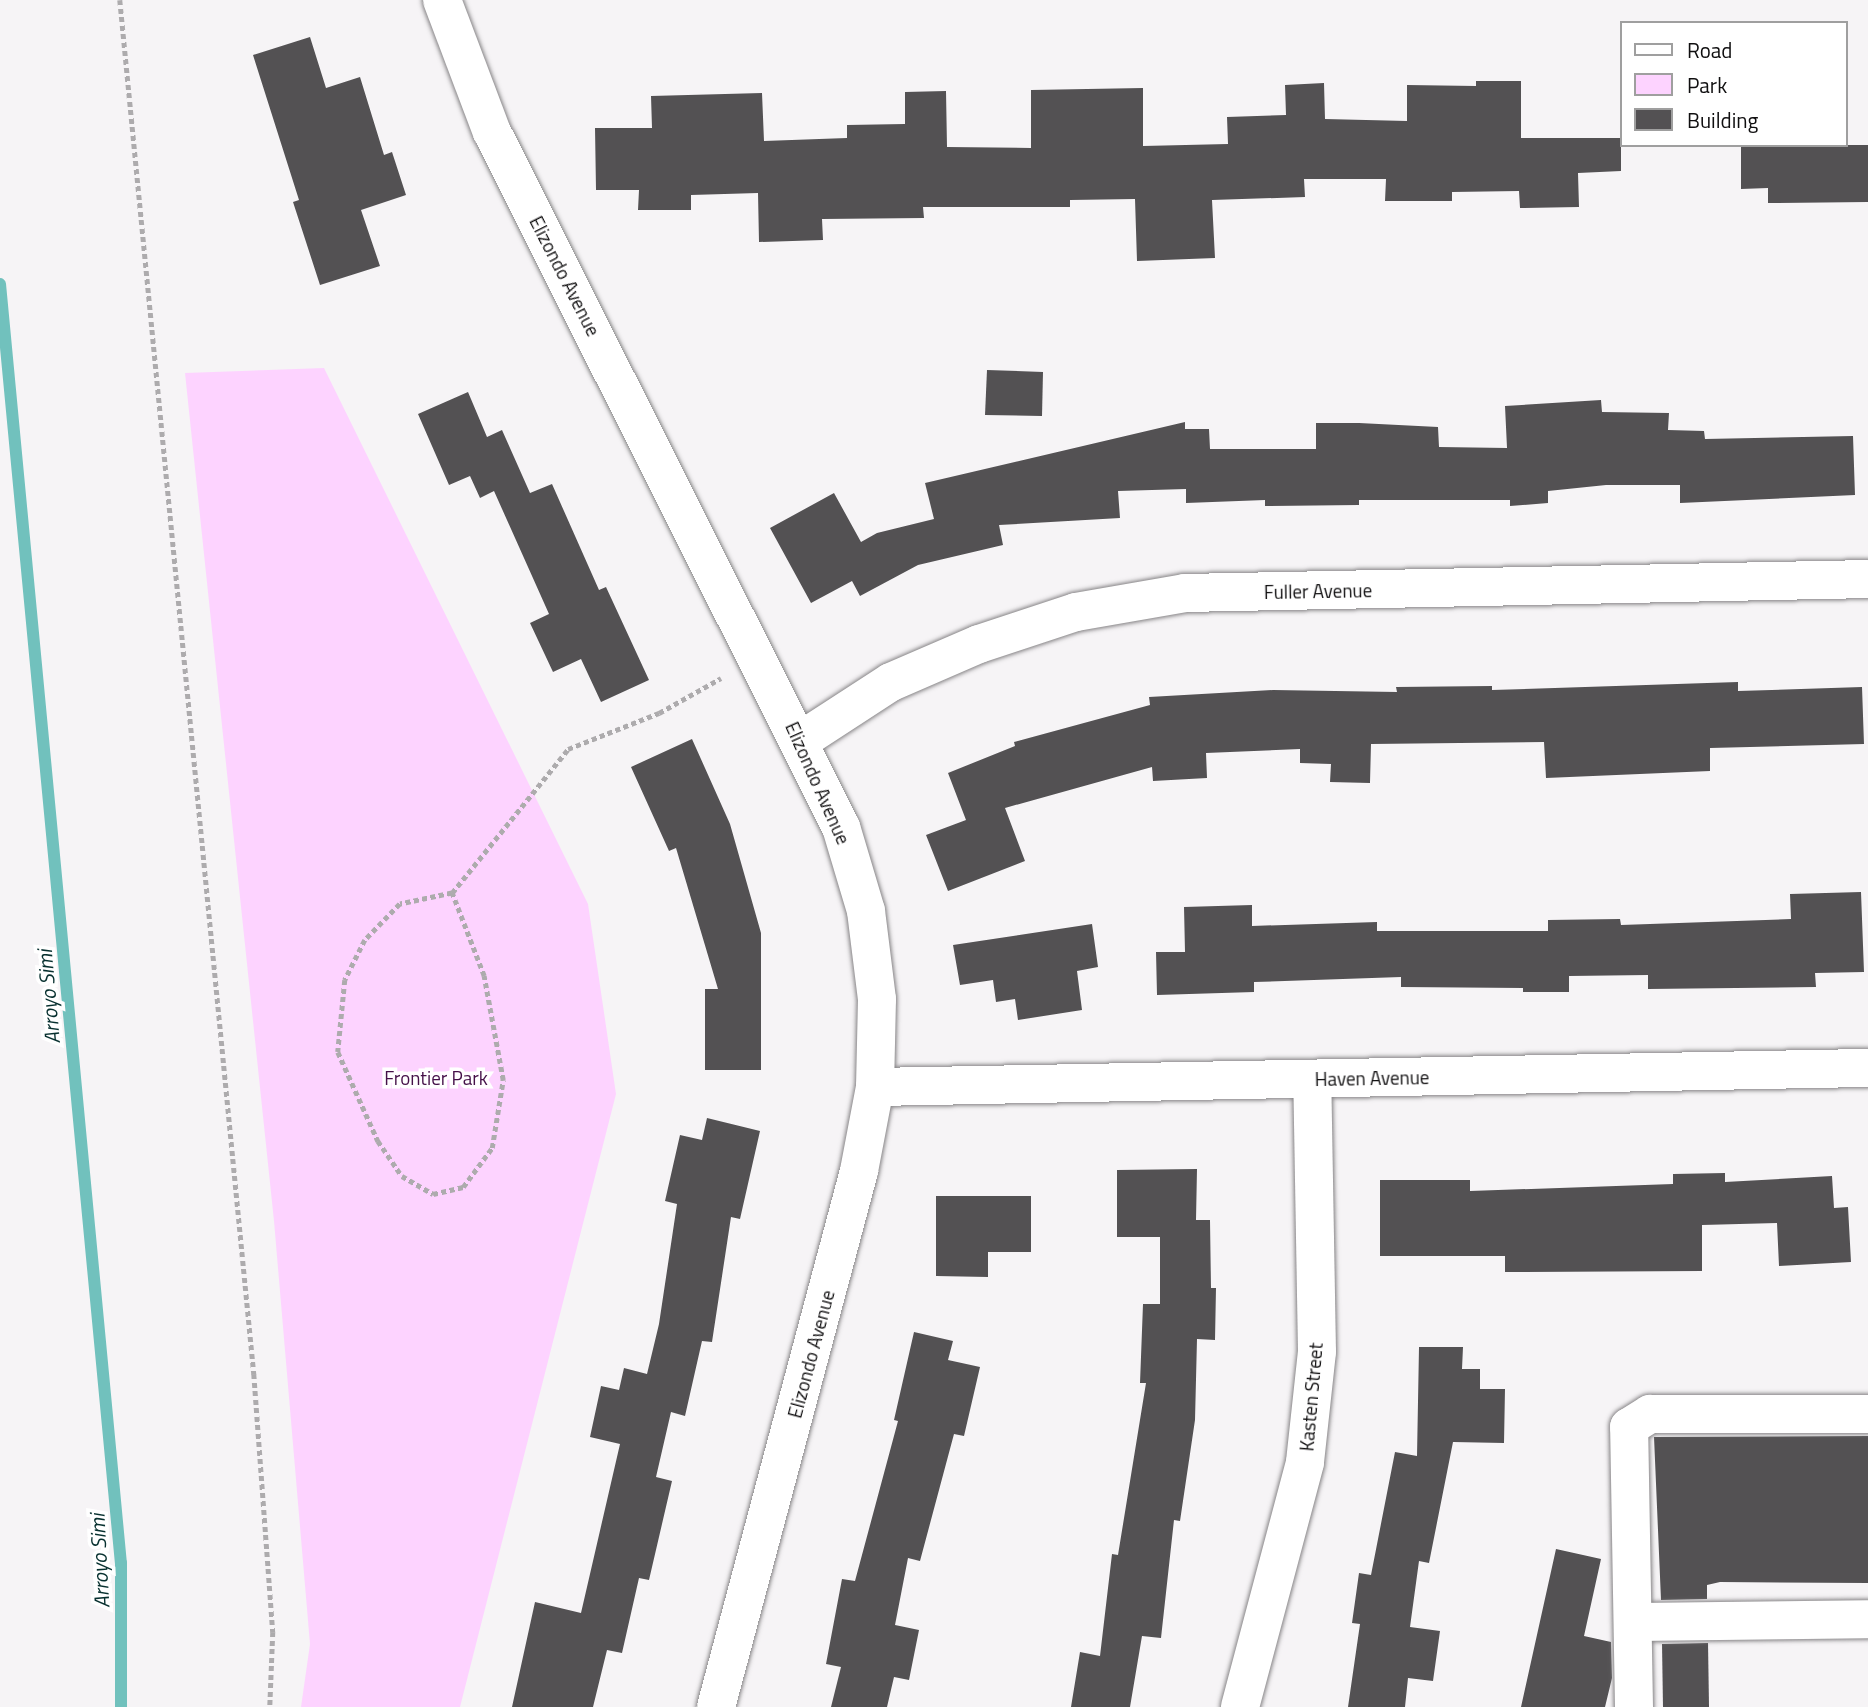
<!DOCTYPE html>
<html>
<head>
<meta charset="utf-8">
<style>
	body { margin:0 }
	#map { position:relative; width:1868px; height:1707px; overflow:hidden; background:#f6f4f6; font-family:"Titillium Web",sans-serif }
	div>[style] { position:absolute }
	.green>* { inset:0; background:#fdd3ff }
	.stream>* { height:12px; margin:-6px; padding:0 6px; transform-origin:6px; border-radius:6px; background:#71c1bd }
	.building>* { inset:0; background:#535153 }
	.path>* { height:4.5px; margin-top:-2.25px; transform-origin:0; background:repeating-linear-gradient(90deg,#adabad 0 5px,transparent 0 8.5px) }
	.roads { filter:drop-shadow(0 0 2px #878587) drop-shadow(0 0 2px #878587) }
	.minor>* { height:38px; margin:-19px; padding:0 19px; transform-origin:19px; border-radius:19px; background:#fff }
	span { translate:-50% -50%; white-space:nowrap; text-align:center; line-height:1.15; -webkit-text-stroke:7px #fff; paint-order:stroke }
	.street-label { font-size:19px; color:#100f10 }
	.park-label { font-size:19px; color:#451149 }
	.water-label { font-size:21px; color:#07302f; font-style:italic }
	.legend { position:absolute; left:1620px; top:21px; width:228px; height:126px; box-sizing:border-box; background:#fff; border:2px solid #9f9f9f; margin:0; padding:9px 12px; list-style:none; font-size:21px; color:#100f10 }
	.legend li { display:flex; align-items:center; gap:14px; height:35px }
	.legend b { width:35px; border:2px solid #9f9f9f }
</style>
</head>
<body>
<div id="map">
	<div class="green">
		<div style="clip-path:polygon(324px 368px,588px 904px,616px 1094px,460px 1707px,301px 1707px,310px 1644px,274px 1221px,185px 373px)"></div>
	</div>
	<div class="stream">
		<div style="left:0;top:284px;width:1285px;rotate:84.6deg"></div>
		<div style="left:121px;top:1563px;width:144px;rotate:90deg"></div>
	</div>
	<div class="building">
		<div style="clip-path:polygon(310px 37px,326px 88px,360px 77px,384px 155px,392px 152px,406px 195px,361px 210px,380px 266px,320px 285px,293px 202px,299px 200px,253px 55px)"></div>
		<div style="clip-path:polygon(1476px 81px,1521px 81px,1521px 138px,1621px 138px,1621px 171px,1578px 173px,1579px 207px,1520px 208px,1519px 191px,1452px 192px,1452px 201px,1385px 201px,1386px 179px,1304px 179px,1305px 197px,1212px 200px,1215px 258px,1137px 261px,1135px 199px,1070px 200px,1070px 207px,923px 207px,924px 218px,822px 219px,823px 240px,759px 242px,758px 193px,691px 195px,691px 210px,638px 210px,639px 190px,596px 190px,595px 128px,652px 128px,651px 96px,762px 93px,764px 141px,847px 138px,847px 125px,905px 124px,905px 92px,946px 91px,947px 147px,1031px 148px,1031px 90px,1143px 88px,1143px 146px,1228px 144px,1227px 117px,1286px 115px,1285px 85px,1324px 83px,1325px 119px,1407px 121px,1407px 85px,1476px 86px)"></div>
		<div style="clip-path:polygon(1741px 145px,1868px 145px,1868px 202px,1768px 203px,1768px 188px,1741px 189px)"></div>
		<div style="clip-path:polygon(987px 370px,1043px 372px,1042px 416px,985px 415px)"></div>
		<div style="clip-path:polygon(468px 392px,487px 437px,502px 430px,530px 493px,552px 484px,599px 590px,606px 587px,649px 680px,601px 702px,581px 659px,553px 672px,530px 623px,549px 614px,494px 491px,480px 498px,470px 476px,449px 485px,418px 414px)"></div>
		<div style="clip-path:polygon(1601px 400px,1602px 412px,1669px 413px,1668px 430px,1704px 431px,1705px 439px,1853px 436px,1855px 495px,1680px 503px,1680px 485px,1606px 485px,1548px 491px,1548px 503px,1510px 506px,1510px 500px,1359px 500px,1359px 505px,1265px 506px,1265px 500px,1186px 503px,1186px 489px,1118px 491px,1120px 518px,999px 525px,1003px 545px,918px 565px,860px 596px,852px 581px,811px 603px,770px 528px,834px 493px,861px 542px,877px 533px,934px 519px,925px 483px,1185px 422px,1185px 429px,1209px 429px,1210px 449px,1316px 449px,1316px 423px,1359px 423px,1438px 427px,1439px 447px,1507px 448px,1505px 406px)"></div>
		<div style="clip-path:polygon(1738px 682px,1738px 691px,1862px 687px,1864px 744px,1710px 748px,1710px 771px,1546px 778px,1544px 742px,1371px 744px,1370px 783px,1330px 782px,1331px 764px,1300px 763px,1300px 749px,1206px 753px,1207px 778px,1153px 781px,1152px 767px,1005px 808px,1025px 861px,948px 891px,926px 835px,966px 820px,948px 773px,1015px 746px,1014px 742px,1150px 705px,1149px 697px,1273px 690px,1397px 692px,1396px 687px,1492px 686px,1492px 690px)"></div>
		<div style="clip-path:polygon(692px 739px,730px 824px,761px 933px,761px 1070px,705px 1070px,705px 989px,718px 989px,676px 848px,669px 851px,631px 767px)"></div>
		<div style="clip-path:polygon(1861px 892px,1864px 972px,1815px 973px,1816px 987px,1648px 989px,1648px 975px,1569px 976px,1569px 992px,1523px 992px,1523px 988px,1401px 987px,1401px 977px,1254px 982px,1254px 992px,1157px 995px,1156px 952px,1185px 952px,1184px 907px,1252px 905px,1252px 926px,1377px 922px,1377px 931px,1548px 931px,1548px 920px,1620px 919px,1621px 925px,1791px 919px,1790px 894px)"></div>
		<div style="clip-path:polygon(1092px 924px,1098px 967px,1077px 971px,1082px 1010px,1018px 1020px,1015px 999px,996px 1002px,993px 980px,960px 985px,953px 945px)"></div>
		<div style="clip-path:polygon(707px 1118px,760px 1131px,740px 1219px,731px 1217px,712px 1342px,702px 1341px,685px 1416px,671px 1412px,656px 1477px,672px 1481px,649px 1580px,639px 1578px,622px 1653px,607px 1650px,593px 1707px,512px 1707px,535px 1602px,581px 1613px,620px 1444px,590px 1437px,601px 1386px,619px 1390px,624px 1368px,647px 1374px,659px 1324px,677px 1204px,665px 1201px,680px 1135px,702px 1140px)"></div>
		<div style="clip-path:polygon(1197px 1169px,1196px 1220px,1210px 1220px,1211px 1288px,1216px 1288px,1215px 1340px,1197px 1339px,1195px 1420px,1180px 1521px,1174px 1520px,1161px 1638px,1142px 1636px,1130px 1707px,1071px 1707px,1080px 1652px,1100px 1656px,1112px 1554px,1118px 1555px,1146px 1383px,1140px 1383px,1143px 1304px,1160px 1304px,1160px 1237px,1117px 1237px,1117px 1170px)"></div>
		<div style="clip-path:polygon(1725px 1173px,1725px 1182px,1832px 1176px,1834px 1208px,1848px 1207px,1851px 1262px,1779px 1266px,1777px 1223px,1702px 1225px,1702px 1271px,1505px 1272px,1505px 1256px,1380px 1256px,1380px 1180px,1470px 1180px,1470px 1191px,1673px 1184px,1673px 1174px)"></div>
		<div style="clip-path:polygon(936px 1196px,1031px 1196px,1031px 1252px,988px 1252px,988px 1277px,936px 1276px)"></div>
		<div style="clip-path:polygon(914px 1332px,953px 1341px,948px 1360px,980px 1367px,964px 1436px,954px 1434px,920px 1561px,908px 1558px,895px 1625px,919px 1630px,909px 1680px,894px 1677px,887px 1707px,831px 1707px,841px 1667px,826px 1664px,842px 1579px,855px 1581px,898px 1421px,894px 1420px)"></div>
		<div style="clip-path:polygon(1419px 1347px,1463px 1347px,1462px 1369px,1480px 1369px,1480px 1389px,1505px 1389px,1504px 1443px,1453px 1442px,1429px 1563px,1419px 1561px,1410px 1627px,1440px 1631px,1433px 1681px,1408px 1678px,1405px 1707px,1348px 1707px,1360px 1624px,1352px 1623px,1359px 1573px,1371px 1575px,1395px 1452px,1417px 1456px)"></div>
		<div style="clip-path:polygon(1868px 1436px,1868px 1583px,1720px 1582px,1707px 1585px,1707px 1599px,1661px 1600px,1654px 1437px)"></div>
		<div style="clip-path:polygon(1556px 1549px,1601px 1559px,1584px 1636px,1611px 1642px,1612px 1678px,1605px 1707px,1521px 1707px)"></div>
		<div style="clip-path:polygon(1708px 1643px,1709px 1707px,1663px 1707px,1662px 1644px)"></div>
	</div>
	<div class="path">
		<div style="left:120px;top:0;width:1381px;rotate:84.43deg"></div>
		<div style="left:254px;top:1374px;width:259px;rotate:85.8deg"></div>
		<div style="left:273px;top:1632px;width:75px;rotate:92.3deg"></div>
		<div style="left:452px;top:893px;width:53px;rotate:168.1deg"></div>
		<div style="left:400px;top:904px;width:50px;rotate:134.2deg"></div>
		<div style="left:365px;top:940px;width:45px;rotate:116.6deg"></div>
		<div style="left:345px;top:980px;width:72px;rotate:95.6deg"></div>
		<div style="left:338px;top:1052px;width:98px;rotate:65.8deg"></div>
		<div style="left:378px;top:1141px;width:42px;rotate:55.6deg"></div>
		<div style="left:402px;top:1176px;width:36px;rotate:30deg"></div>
		<div style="left:433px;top:1194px;width:31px;rotate:-13deg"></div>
		<div style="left:463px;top:1187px;width:49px;rotate:-53.4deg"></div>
		<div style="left:492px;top:1148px;width:69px;rotate:-80.8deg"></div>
		<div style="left:503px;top:1080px;width:106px;rotate:-100.4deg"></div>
		<div style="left:484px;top:976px;width:89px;rotate:-111.1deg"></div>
		<div style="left:452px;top:893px;width:185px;rotate:-51.1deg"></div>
		<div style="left:568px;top:749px;width:98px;rotate:-21.6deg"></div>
		<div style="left:659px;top:713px;width:71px;rotate:-29.4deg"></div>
	</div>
	<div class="roads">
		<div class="minor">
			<div style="left:442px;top:0;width:141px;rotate:69.3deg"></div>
			<div style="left:492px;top:132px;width:778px;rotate:63.34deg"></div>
			<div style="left:841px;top:827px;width:88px;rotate:73.4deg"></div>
			<div style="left:866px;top:911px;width:89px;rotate:82.9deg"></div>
			<div style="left:877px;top:999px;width:88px;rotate:91.3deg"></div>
			<div style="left:875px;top:1087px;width:86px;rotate:100.8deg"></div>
			<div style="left:859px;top:1171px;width:555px;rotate:104.94deg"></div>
			<div style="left:800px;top:741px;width:108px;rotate:-33deg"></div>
			<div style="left:891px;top:682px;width:96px;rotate:-23.4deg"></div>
			<div style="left:979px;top:644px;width:102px;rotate:-18.3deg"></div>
			<div style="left:1076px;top:612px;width:111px;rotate:-9.9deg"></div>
			<div style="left:1185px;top:593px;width:683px;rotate:-1.17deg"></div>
			<div style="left:875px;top:1087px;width:993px;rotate:-1.1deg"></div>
			<div style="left:1635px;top:1622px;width:233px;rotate:-0.7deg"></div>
			<div style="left:1240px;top:1707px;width:253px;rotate:-75.1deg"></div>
			<div style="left:1305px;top:1462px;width:111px;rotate:-83.8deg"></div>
			<div style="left:1317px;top:1352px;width:273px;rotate:-91deg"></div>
			<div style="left:1634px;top:1707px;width:280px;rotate:-91deg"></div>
			<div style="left:1629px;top:1427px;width:25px;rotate:-32deg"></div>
			<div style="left:1650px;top:1414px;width:218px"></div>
		</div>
	</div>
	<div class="street-label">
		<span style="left:565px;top:276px;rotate:63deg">Elizondo Avenue</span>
		<span style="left:1318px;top:591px;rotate:-1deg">Fuller Avenue</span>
		<span style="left:818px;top:783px;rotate:66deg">Elizondo Avenue</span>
		<span style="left:1372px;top:1078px;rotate:-1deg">Haven Avenue</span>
		<span style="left:811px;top:1354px;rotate:-75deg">Elizondo Avenue</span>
		<span style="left:1311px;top:1397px;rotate:-85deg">Kasten Street</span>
	</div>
	<div class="park-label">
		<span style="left:436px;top:1078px">Frontier Park</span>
	</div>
	<div class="water-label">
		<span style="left:48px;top:997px;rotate:-95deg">Arroyo Simi</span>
		<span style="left:99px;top:1561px;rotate:-93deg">Arroyo Simi</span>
	</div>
	<ul class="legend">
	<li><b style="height:9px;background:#fff"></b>Road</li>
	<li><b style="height:19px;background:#fdd3ff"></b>Park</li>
	<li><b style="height:19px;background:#535153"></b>Building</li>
	</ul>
</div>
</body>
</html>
